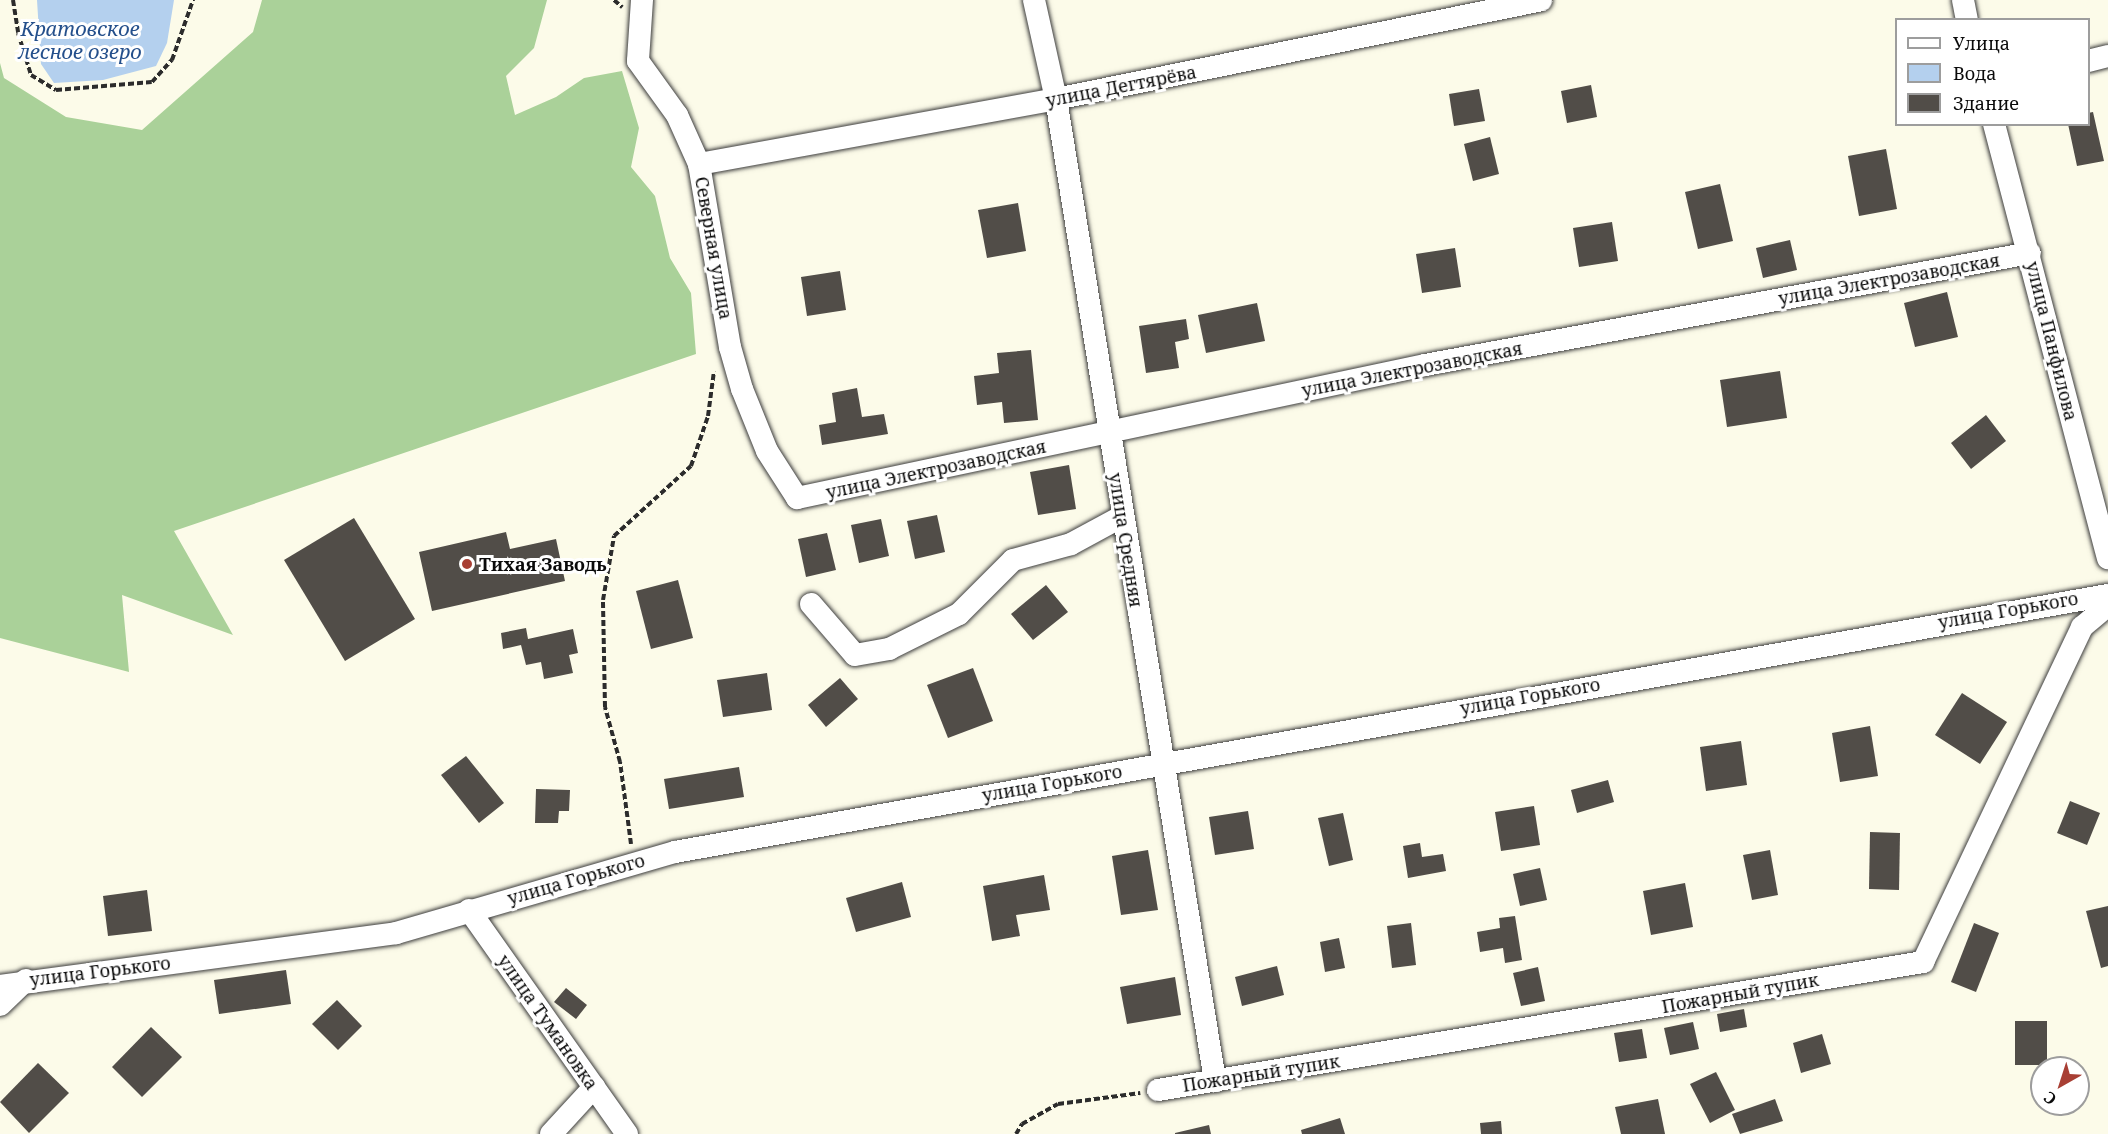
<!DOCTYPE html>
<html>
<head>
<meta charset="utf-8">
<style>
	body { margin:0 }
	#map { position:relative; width:2108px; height:1134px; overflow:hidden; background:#fcfbe9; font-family:"Noto Serif",serif }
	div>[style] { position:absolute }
	.forest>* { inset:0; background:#aad199 }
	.water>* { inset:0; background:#b4d0ee }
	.building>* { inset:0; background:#514d48 }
	.path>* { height:4px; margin-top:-2px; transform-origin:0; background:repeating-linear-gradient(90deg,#2c2c2c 0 6px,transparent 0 9px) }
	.roads { filter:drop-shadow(0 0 2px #3d3d3d) drop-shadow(0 0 2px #3d3d3d) }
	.minor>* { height:22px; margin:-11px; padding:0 11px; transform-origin:11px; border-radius:11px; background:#fff }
	.dots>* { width:16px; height:16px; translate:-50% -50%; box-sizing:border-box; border:3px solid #fff; border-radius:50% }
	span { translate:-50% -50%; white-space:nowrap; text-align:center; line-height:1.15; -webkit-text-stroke:6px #fff; paint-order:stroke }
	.street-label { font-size:18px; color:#0a0a0a }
	.poi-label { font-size:18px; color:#0a0a0a; font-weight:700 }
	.left { translate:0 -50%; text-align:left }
	.water-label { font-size:20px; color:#244f8b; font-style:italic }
	.legend { position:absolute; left:1895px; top:18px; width:195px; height:108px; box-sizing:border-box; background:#fff; border:2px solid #9d9d9d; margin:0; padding:8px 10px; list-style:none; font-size:18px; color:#0a0a0a }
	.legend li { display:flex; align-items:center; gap:12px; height:30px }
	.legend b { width:30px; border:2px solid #9d9d9d }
	.north { position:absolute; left:2030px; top:1056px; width:60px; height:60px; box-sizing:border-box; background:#fff; border:2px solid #9d9d9d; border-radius:50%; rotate:219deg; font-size:16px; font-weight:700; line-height:24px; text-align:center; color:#0a0a0a }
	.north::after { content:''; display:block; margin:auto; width:21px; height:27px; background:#a83f34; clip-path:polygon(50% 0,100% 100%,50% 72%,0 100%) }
</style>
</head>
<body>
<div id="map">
	<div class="forest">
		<div style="clip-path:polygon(262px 0,547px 0,534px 48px,506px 76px,515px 115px,556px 97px,584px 78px,622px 71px,639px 128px,631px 167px,655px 196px,670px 258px,691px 293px,696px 354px,174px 531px,233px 635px,122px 595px,129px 672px,0 638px,0 63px,4px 78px,66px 117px,142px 130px,253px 32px)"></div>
	</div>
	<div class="water">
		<div style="clip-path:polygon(37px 0,174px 0,167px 43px,156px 66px,103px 80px,54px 83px,41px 64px)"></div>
	</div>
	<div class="building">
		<div style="clip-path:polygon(1591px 85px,1597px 117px,1567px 123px,1561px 91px)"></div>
		<div style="clip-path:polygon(1479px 89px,1485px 121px,1454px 126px,1449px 94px)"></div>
		<div style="clip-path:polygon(2093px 112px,2104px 161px,2077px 166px,2068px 124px,2088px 124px,2088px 113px)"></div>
		<div style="clip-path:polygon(1490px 137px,1499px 174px,1473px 181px,1464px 144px)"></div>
		<div style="clip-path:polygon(1886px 149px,1897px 209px,1859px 216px,1848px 156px)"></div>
		<div style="clip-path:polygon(1720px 184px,1733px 241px,1698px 249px,1685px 192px)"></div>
		<div style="clip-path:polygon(1018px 203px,1026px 251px,987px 258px,978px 210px)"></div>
		<div style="clip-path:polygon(1612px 222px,1618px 261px,1579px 267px,1573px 228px)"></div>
		<div style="clip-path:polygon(1790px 240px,1797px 270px,1763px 278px,1756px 248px)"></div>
		<div style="clip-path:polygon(1455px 248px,1461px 287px,1422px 293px,1416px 254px)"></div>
		<div style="clip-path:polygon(840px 271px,846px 310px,807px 316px,801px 277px)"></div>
		<div style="clip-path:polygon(1947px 292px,1958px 337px,1915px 347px,1904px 303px)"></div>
		<div style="clip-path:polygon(1257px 303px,1265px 341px,1206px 353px,1198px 315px)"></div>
		<div style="clip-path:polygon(1186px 319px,1189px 339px,1175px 342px,1179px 368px,1146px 373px,1139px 326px)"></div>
		<div style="clip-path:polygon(1031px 350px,1038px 420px,1004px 423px,1002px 402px,977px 405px,974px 376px,999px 373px,997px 353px)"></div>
		<div style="clip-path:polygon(1780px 371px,1787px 418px,1727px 427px,1720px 380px)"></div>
		<div style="clip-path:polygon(857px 388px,862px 417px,884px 414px,888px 434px,822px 445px,819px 425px,836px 422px,832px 393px)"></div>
		<div style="clip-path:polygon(1986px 415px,2006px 441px,1971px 469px,1951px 443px)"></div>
		<div style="clip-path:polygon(1069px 465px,1076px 509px,1038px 515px,1030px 472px)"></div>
		<div style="clip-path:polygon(937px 515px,945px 552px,915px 559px,907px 521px)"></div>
		<div style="clip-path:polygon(354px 518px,415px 619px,345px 661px,284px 560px)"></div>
		<div style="clip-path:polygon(881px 519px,889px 556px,859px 563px,851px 525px)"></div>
		<div style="clip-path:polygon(506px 532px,510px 549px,556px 539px,565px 581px,432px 611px,419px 552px)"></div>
		<div style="clip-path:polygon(827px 533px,836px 570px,806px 577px,798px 539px)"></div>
		<div style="clip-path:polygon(678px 580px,693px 638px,651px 649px,636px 591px)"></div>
		<div style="clip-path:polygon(1046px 585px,1068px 612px,1033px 640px,1011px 614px)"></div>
		<div style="clip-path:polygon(526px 628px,528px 639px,573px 629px,578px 653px,569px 655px,573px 673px,544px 679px,541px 662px,526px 665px,521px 645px,503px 649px,501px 633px)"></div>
		<div style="clip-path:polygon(973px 668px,993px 721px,948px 738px,927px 685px)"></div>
		<div style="clip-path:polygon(767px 673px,772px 710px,723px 717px,717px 680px)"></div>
		<div style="clip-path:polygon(840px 678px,858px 699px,826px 727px,808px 705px)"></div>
		<div style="clip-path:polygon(1962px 693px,2007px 722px,1980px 764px,1935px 735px)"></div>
		<div style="clip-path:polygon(1870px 726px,1878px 776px,1840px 782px,1832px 733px)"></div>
		<div style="clip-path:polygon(1741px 741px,1747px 785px,1706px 791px,1700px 747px)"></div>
		<div style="clip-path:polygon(466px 756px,504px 803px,479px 823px,441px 775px)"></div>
		<div style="clip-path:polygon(739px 767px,744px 797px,669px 809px,664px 779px)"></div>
		<div style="clip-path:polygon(1608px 780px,1614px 802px,1577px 813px,1571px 790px)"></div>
		<div style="clip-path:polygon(536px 789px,570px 790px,569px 811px,559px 811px,558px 823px,535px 823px)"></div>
		<div style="clip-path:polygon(2070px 801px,2100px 813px,2087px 845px,2057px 833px)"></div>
		<div style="clip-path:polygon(1534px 806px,1540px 845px,1501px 851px,1495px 812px)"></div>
		<div style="clip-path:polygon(1248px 811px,1254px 849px,1215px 855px,1209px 817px)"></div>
		<div style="clip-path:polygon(1343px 813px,1353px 860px,1329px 866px,1318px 818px)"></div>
		<div style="clip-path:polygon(1870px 832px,1900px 833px,1899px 890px,1869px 889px)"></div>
		<div style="clip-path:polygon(1420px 843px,1422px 857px,1443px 854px,1446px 871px,1408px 878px,1403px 846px)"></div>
		<div style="clip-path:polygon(1148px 850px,1158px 910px,1121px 915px,1112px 856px)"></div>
		<div style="clip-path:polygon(1770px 850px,1778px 895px,1752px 900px,1743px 855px)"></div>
		<div style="clip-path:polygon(1540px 868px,1547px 900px,1520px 906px,1513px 874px)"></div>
		<div style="clip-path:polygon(1044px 875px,1050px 910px,1016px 915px,1020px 936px,992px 941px,983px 886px)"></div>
		<div style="clip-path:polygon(902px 882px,911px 917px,856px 932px,846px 898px)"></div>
		<div style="clip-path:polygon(1685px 883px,1693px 927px,1651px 935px,1643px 891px)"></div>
		<div style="clip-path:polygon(147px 890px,152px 931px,108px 936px,103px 896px)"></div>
		<div style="clip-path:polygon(2108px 906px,2108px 966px,2101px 968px,2086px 911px)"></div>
		<div style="clip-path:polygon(1515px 916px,1522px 960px,1505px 963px,1503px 948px,1480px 952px,1477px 932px,1500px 928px,1499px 918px)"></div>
		<div style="clip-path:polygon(1411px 923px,1416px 965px,1392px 968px,1387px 926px)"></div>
		<div style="clip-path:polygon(1974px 923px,1999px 933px,1976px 992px,1951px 982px)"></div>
		<div style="clip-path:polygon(1339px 938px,1345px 968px,1325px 972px,1320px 942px)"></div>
		<div style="clip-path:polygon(1277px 966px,1284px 995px,1242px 1006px,1235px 977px)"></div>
		<div style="clip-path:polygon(1538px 967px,1545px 1001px,1521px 1006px,1513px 973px)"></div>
		<div style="clip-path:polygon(286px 970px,291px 1004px,219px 1014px,214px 980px)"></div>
		<div style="clip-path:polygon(1175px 977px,1181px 1015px,1127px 1024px,1120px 987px)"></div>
		<div style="clip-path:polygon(566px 988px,587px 1005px,576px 1019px,554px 1002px)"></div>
		<div style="clip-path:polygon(337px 1000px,362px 1026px,338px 1050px,312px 1024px)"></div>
		<div style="clip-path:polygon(1744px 1009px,1747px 1027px,1720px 1032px,1717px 1014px)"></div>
		<div style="clip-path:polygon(2015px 1021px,2047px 1021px,2047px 1065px,2015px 1065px)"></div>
		<div style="clip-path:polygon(1693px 1022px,1699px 1049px,1670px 1055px,1664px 1028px)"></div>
		<div style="clip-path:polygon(151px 1027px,182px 1057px,142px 1097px,112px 1067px)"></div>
		<div style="clip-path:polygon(1642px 1029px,1647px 1058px,1619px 1062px,1614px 1033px)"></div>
		<div style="clip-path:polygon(1822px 1034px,1831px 1064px,1801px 1073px,1793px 1043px)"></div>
		<div style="clip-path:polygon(38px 1063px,69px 1093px,29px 1133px,0 1102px)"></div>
		<div style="clip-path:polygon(1716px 1072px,1735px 1110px,1710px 1123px,1690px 1084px)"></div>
		<div style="clip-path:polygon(1658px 1099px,1665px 1134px,1621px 1134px,1615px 1107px)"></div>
		<div style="clip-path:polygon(1775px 1099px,1783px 1121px,1740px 1134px,1732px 1114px)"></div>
		<div style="clip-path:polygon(1340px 1118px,1345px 1134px,1302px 1134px,1301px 1130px)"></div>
		<div style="clip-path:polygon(1501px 1121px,1502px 1134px,1481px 1134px,1480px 1123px)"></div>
		<div style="clip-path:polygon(1209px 1125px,1211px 1134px,1175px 1134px,1175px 1133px)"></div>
	</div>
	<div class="path">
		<div style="left:13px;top:0;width:33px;rotate:81deg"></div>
		<div style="left:18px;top:33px;width:44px;rotate:72.8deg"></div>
		<div style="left:31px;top:75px;width:29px;rotate:31deg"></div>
		<div style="left:56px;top:90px;width:96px;rotate:-4.8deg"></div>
		<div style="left:152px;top:82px;width:30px;rotate:-48deg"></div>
		<div style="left:172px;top:60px;width:64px;rotate:-70.7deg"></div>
		<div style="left:614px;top:0;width:11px;rotate:41deg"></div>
		<div style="left:631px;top:844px;width:83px;rotate:-97.6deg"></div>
		<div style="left:620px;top:762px;width:57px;rotate:-105.3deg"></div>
		<div style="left:605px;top:707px;width:107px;rotate:-91.1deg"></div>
		<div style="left:603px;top:600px;width:65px;rotate:-80.2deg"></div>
		<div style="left:614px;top:536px;width:104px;rotate:-42.3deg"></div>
		<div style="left:691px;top:466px;width:53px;rotate:-71.2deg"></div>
		<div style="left:708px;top:416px;width:45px;rotate:-82.4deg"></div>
		<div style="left:1016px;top:1134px;width:12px;rotate:-59deg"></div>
		<div style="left:1022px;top:1124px;width:41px;rotate:-29.1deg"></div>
		<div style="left:1058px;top:1104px;width:83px;rotate:-7.6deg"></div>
	</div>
	<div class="roads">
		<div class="minor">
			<div style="left:642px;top:0;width:61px;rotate:93.8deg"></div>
			<div style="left:638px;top:61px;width:67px;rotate:54.2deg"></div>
			<div style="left:677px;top:115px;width:54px;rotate:65.8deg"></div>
			<div style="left:699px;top:164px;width:186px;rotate:80.4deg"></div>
			<div style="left:730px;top:347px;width:44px;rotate:74.1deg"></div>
			<div style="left:742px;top:389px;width:67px;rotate:68deg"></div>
			<div style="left:767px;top:451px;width:56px;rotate:57.4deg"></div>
			<div style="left:797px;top:498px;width:642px;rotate:-11.96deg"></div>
			<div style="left:1425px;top:365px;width:615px;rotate:-10.49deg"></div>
			<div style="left:1034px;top:0;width:101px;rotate:77.5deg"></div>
			<div style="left:1056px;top:99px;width:995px;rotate:80.8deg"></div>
			<div style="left:1963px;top:0;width:20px;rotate:79deg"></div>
			<div style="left:2088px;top:61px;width:21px;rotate:-14deg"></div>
			<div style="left:1994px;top:124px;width:449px;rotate:75.3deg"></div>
			<div style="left:699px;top:164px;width:363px;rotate:-10.3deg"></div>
			<div style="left:1056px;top:99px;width:495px;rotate:-11.5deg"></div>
			<div style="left:811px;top:604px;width:67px;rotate:49.2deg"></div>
			<div style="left:855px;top:655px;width:35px;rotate:-10deg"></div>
			<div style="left:889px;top:649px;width:78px;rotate:-26.6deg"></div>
			<div style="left:959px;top:614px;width:76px;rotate:-45deg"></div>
			<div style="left:1013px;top:560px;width:60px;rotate:-15.4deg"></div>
			<div style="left:1071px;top:544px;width:57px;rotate:-28.4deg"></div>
			<div style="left:469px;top:910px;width:274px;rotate:54.8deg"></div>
			<div style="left:0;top:986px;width:400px;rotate:-7.6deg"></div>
			<div style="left:396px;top:933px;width:291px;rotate:-16.2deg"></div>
			<div style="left:675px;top:852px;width:1456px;rotate:-10.17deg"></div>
			<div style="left:0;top:1005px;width:36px;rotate:-44deg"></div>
			<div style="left:1158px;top:1090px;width:776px;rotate:-9.5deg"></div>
			<div style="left:1923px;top:962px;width:371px;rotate:-64.6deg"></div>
			<div style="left:2082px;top:627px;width:34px;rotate:-40deg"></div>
			<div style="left:551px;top:1134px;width:64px;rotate:-47.5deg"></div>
		</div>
	</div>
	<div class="dots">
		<div style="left:467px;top:564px;background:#a83f34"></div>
	</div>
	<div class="street-label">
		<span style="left:1121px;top:86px;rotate:-11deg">улица Дегтярёва</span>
		<span style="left:714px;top:248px;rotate:80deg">Северная улица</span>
		<span style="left:1889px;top:279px;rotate:-10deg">улица Электрозаводская</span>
		<span style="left:2052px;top:341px;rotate:76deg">улица Панфилова</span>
		<span style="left:1412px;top:369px;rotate:-11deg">улица Электрозаводская</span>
		<span style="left:936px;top:469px;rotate:-12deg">улица Электрозаводская</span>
		<span style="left:1126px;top:540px;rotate:81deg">улица Средняя</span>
		<span style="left:2008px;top:610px;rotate:-10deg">улица Горького</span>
		<span style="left:1530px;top:696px;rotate:-10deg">улица Горького</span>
		<span style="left:1052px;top:783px;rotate:-10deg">улица Горького</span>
		<span style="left:576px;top:879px;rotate:-16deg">улица Горького</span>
		<span style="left:100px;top:971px;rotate:-7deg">улица Горького</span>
		<span style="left:1740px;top:993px;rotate:-10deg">Пожарный тупик</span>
		<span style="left:548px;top:1022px;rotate:55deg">улица Тумановка</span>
		<span style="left:1261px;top:1073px;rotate:-9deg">Пожарный тупик</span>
	</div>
	<div class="poi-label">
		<span class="left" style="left:479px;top:564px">Тихая Заводь</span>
	</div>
	<div class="water-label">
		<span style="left:80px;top:40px">Кратовское<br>лесное озеро</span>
	</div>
	<ul class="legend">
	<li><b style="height:8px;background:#fff"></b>Улица</li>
	<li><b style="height:16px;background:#b4d0ee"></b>Вода</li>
	<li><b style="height:16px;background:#514d48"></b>Здание</li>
	</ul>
	<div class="north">С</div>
</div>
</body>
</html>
